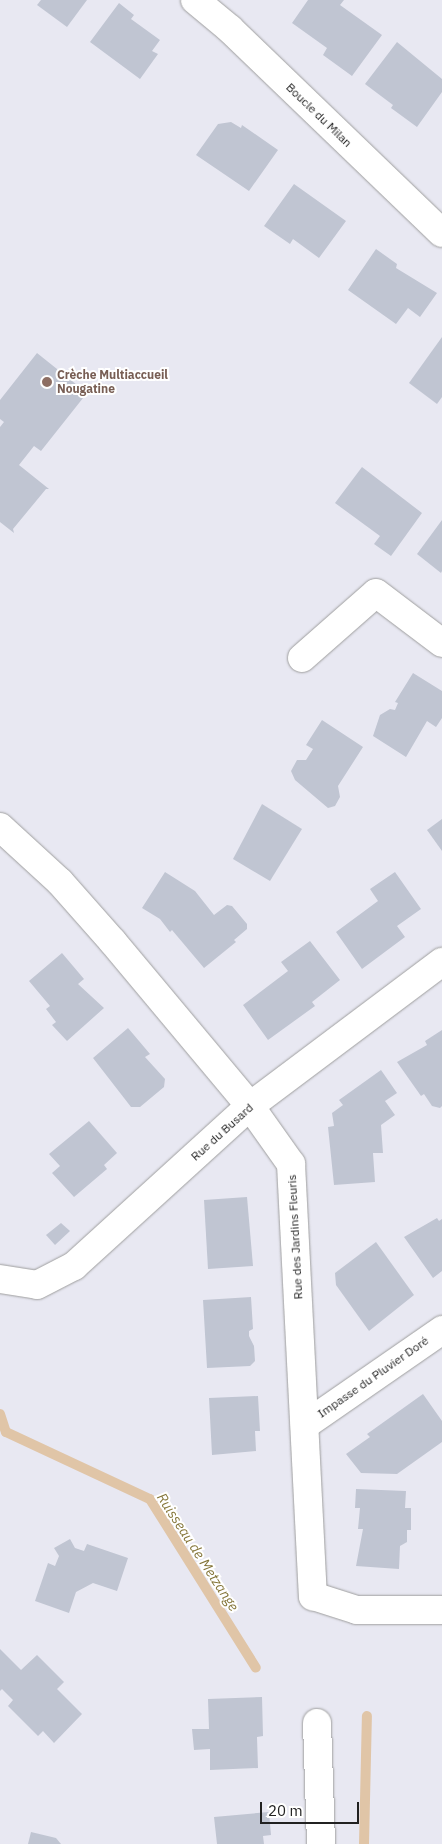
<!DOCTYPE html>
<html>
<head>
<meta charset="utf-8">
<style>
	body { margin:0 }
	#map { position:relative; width:442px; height:1844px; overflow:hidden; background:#e8e8f2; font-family:"IBM Plex Sans",sans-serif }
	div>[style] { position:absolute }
	.stream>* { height:10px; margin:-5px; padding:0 5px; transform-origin:5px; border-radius:5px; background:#e0c5a7 }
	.building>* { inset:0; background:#c0c5d2 }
	.roads { filter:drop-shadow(0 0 1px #9e9e9e) drop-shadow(0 0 1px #9e9e9e) }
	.minor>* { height:28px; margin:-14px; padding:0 14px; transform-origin:14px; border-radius:14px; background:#fff }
	.dots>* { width:14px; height:14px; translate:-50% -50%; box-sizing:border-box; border:2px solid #fff; border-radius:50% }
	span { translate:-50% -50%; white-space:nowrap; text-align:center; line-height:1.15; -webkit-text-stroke:4px #fff; paint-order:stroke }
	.street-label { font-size:12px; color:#212121 }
	.education-label { font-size:12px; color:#785e54; font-weight:700 }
	.left { translate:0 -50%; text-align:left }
	.water-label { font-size:14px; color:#847538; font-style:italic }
	.scale { position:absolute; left:260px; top:1802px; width:99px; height:22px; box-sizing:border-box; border:2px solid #212121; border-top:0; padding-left:6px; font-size:15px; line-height:18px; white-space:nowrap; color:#212121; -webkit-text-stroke:4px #fff; paint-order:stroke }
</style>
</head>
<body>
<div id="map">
	<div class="stream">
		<div style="left:0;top:1414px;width:19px;rotate:72deg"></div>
		<div style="left:6px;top:1432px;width:159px;rotate:25deg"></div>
		<div style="left:150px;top:1499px;width:199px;rotate:57.9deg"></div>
		<div style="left:364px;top:1844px;width:128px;rotate:-88.7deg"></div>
	</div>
	<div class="building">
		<div style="clip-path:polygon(41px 0,87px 0,67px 27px,37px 5px)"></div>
		<div style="clip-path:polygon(308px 0,344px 0,340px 5px,382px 35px,352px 76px,323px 55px,327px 48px,292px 23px)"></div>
		<div style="clip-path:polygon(119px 3px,134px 15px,131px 19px,160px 40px,152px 51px,158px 54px,140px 79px,90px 42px)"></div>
		<div style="clip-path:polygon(397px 42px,442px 79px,442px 92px,417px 127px,391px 108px,393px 105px,365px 84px)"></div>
		<div style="clip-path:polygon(231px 122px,241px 128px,242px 125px,278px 150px,249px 191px,196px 155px,218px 124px)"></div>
		<div style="clip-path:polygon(294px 184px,346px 221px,319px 258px,293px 239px,290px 244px,264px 226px)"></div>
		<div style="clip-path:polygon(376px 249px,397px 264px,396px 268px,437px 293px,420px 317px,408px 308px,396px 324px,348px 290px)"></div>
		<div style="clip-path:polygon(442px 337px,442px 397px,437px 404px,409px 383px)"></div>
		<div style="clip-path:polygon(37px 353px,87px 393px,41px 451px,34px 446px,19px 465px,49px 489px,46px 489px,13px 529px,14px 533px,0 522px,0 427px,4px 422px,0 419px,0 400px)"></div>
		<div style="clip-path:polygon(362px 467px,422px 513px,391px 556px,374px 544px,380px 536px,335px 503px)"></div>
		<div style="clip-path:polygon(442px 520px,442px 571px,441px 573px,417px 554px)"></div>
		<div style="clip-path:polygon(413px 673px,442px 691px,442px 718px,436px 727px,427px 721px,406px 757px,373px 736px,380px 715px,390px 709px,395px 710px,398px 703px,395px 702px)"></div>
		<div style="clip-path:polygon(322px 720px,363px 747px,338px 786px,340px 797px,335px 806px,328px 808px,295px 780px,291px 771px,297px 760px,306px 760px,313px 749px,306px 745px)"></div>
		<div style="clip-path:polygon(262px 804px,302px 829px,270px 881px,233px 859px)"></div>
		<div style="clip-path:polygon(442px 819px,442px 851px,427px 830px)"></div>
		<div style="clip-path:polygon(165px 872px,195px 891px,214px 915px,227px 905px,232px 906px,247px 924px,247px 929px,234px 940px,236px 942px,204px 968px,172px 930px,170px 932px,160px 919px,142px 908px)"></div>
		<div style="clip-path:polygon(395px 872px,421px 909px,397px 926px,405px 937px,362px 969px,336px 932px,378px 901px,370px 889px)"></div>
		<div style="clip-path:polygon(310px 941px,340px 980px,312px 1002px,315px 1006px,268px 1040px,243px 1005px,288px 971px,281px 962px)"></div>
		<div style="clip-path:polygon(62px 953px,84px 979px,78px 984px,104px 1008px,67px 1041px,52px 1025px,56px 1022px,46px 1009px,50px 1006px,29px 981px)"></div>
		<div style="clip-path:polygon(128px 1028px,150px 1054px,145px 1057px,165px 1079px,164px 1087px,140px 1107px,131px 1107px,93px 1058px)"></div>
		<div style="clip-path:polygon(442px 1030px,442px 1106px,440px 1108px,432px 1106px,424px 1094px,421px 1096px,397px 1062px,427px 1045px,425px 1041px)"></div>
		<div style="clip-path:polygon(381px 1070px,397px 1093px,385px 1101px,395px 1115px,381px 1125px,383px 1153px,373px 1153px,375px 1182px,334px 1185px,328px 1127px,334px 1126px,332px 1113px,343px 1105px,339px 1100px)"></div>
		<div style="clip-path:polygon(89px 1121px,117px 1153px,104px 1165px,107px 1169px,74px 1197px,52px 1173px,60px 1166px,49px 1154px)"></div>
		<div style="clip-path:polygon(247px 1197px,253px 1266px,208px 1269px,204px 1200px)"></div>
		<div style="clip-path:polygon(437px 1218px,439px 1221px,442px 1219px,442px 1271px,433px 1278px,404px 1237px)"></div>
		<div style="clip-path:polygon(61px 1223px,70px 1231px,55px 1245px,46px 1235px)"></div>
		<div style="clip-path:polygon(376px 1242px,414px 1295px,369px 1331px,336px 1285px,335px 1273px)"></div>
		<div style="clip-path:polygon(251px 1297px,253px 1329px,249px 1331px,249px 1336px,254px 1346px,255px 1361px,250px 1366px,207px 1368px,203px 1300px)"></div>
		<div style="clip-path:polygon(423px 1394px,442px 1421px,442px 1442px,397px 1474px,361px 1473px,346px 1454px,370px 1437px,367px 1434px)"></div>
		<div style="clip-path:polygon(258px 1396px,260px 1431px,255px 1431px,256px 1451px,212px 1455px,209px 1398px)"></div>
		<div style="clip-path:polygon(356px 1489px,406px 1491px,405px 1508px,411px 1508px,411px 1530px,407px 1530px,407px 1542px,400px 1546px,399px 1569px,356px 1566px,363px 1529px,358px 1529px,360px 1508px,355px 1508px)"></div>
		<div style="clip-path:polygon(70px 1539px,75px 1548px,84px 1551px,87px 1544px,128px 1558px,117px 1591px,93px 1583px,76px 1592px,69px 1613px,35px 1601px,48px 1563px,55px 1566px,59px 1556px,54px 1548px)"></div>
		<div style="clip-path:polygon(0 1649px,21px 1670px,37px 1655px,64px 1682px,57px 1689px,82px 1714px,54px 1743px,43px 1731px,38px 1736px,8px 1706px,13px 1700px,2px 1689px,0 1691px)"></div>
		<div style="clip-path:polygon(262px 1697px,263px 1736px,257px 1737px,258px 1768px,210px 1770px,210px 1749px,194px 1750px,192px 1729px,209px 1729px,208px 1699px)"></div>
		<div style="clip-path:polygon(269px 1812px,271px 1835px,263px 1836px,264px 1844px,217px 1844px,214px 1817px)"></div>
		<div style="clip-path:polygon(31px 1832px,56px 1838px,61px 1844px,28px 1844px)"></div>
	</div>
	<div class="roads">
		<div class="minor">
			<div style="left:195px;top:0;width:45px;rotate:39.6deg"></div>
			<div style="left:230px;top:29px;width:294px;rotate:43.9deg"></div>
			<div style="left:302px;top:658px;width:98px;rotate:-41.3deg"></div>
			<div style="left:376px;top:593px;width:83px;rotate:37.1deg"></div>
			<div style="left:0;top:827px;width:81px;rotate:42.5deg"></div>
			<div style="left:60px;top:882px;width:80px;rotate:48.5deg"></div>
			<div style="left:113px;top:942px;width:214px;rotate:50.1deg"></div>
			<div style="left:250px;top:1106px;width:71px;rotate:54.7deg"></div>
			<div style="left:291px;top:1164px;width:433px;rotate:87.1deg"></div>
			<div style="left:313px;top:1596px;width:46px;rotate:17.7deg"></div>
			<div style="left:357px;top:1610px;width:85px"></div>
			<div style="left:0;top:1279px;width:37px;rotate:9deg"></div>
			<div style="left:37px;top:1285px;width:42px;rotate:-27.2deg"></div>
			<div style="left:74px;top:1266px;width:238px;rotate:-42.3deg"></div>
			<div style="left:250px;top:1106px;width:240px;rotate:-36.9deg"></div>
			<div style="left:305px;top:1425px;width:167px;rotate:-34.7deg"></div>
			<div style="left:317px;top:1723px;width:121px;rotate:88.1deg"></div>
		</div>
	</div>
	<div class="dots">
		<div style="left:47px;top:382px;background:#8d6e63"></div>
	</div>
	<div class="street-label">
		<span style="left:319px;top:115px;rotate:44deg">Boucle du Milan</span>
		<span style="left:222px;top:1132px;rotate:-42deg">Rue du Busard</span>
		<span style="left:295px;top:1237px;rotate:-93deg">Rue des Jardins Fleuris</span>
		<span style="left:373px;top:1377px;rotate:-35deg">Impasse du Pluvier Doré</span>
	</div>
	<div class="education-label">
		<span class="left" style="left:57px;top:382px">Crèche Multiaccueil<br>Nougatine</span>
	</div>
	<div class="water-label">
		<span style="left:198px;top:1552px;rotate:57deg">Ruisseau de Metzange</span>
	</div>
	<div class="scale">20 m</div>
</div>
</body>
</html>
